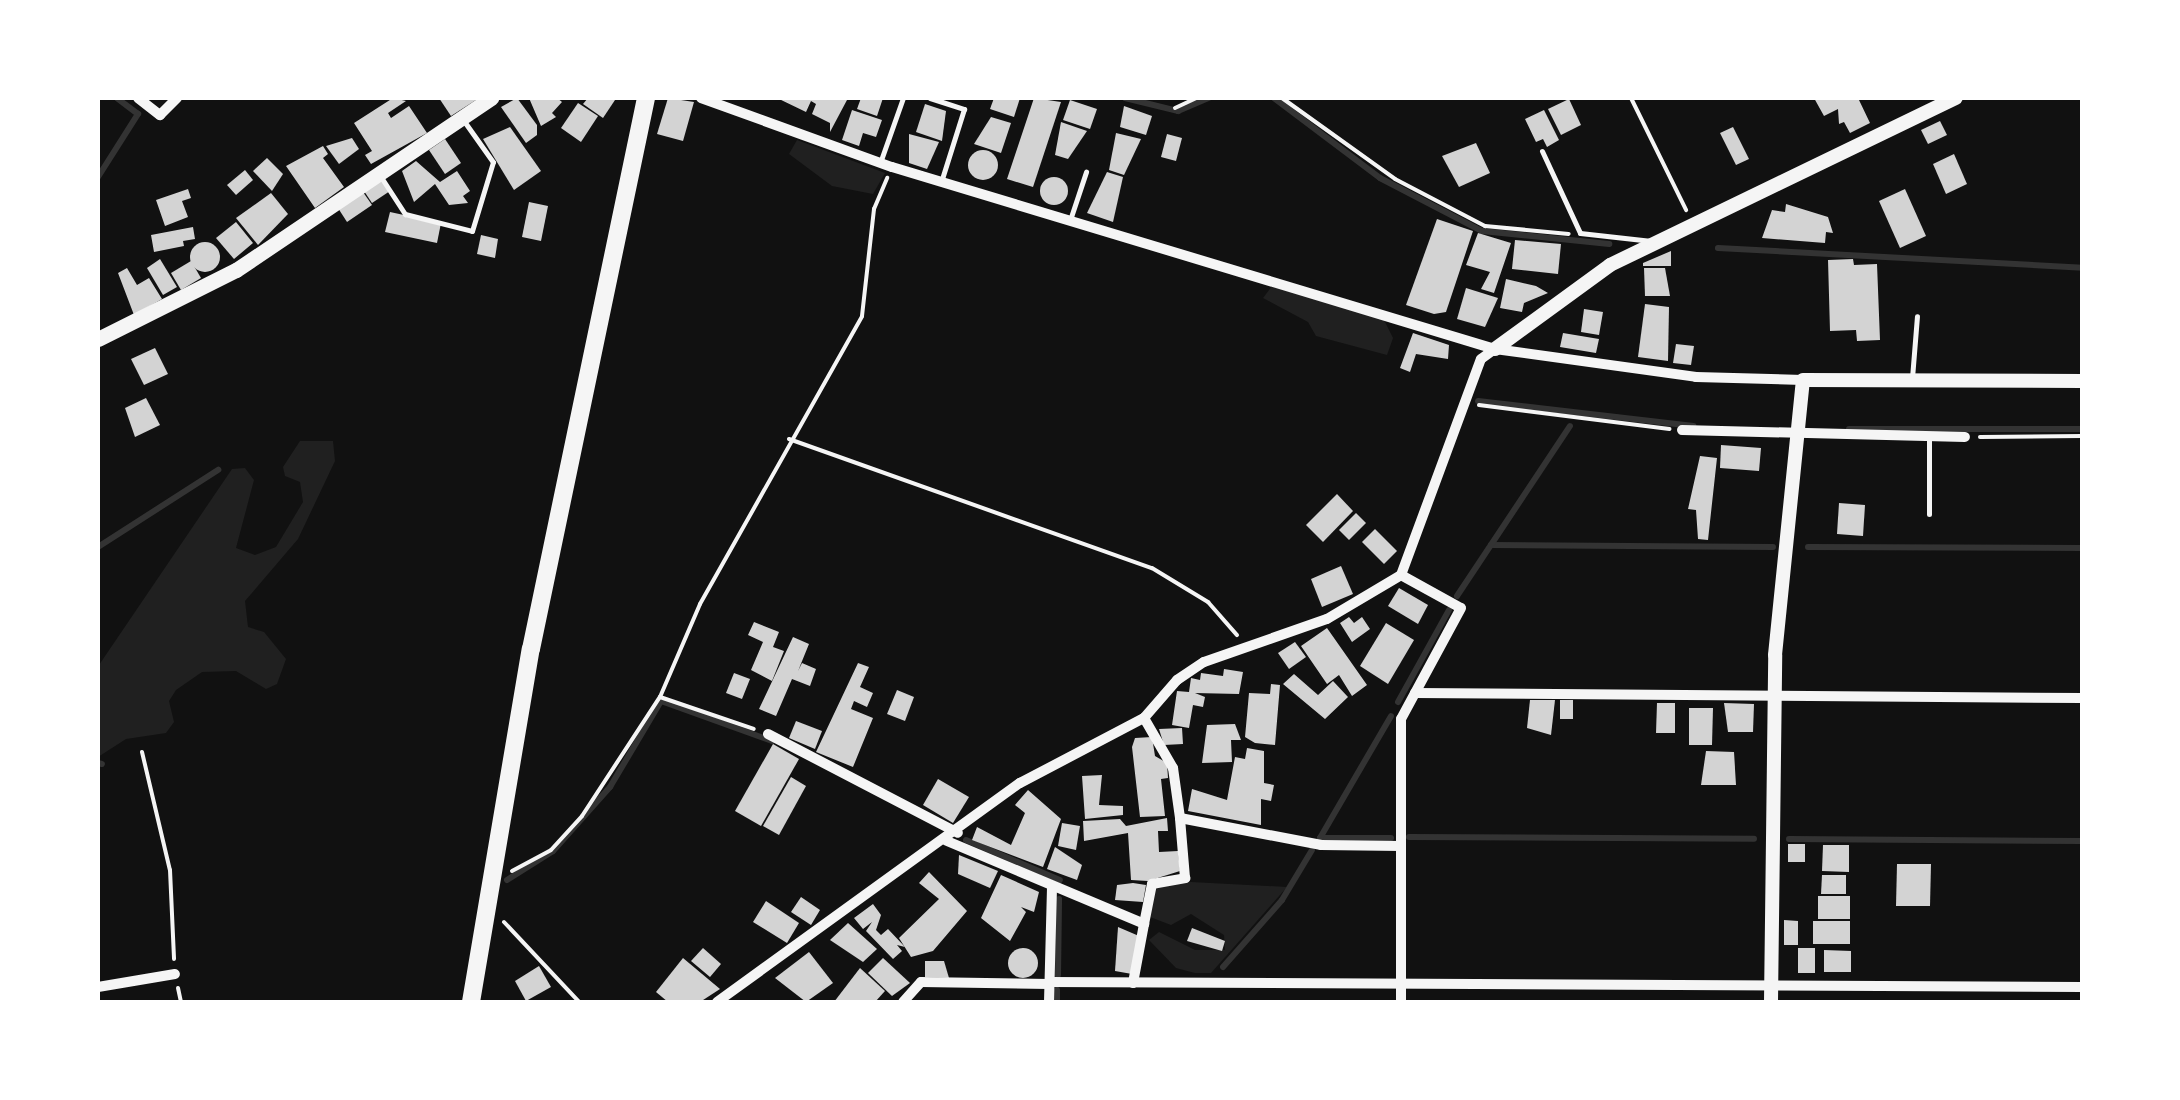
<!DOCTYPE html>
<html>
<head>
<meta charset="utf-8">
<style>
	body { margin:0 }
	#map { position:relative; width:2180px; height:1100px; overflow:hidden; background:#111; font-family:"Roboto Condensed",sans-serif }
	div>[style] { position:absolute }
	.green>* { inset:0; background:#202020 }
	.stream>* { height:6px; margin:-3px; padding:0 3px; transform-origin:3px; border-radius:3px; background:#333 }
	.building>* { inset:0; background:#d3d3d3 }
	.round { border-radius:50% }
	.path>* { height:4px; margin:-2px; padding:0 2px; transform-origin:2px; border-radius:2px; background:#f5f5f5 }
	.service>* { height:5px; margin:-2.5px; padding:0 2.5px; transform-origin:2.5px; border-radius:2.5px; background:#f5f5f5 }
	.minor>* { height:10px; margin:-5px; padding:0 5px; transform-origin:5px; border-radius:5px; background:#f5f5f5 }
	.tertiary>* { height:14px; margin:-7px; padding:0 7px; transform-origin:7px; border-radius:7px; background:#f5f5f5 }
	.secondary>* { height:15px; margin:-7.5px; padding:0 7.5px; transform-origin:7.5px; border-radius:7.5px; background:#f5f5f5 }
	.primary>* { height:18px; margin:-9px; padding:0 9px; transform-origin:9px; border-radius:9px; background:#f5f5f5 }
	span { translate:-50% -50%; white-space:nowrap; text-align:center; line-height:1.15; -webkit-text-stroke:8px #fff; paint-order:stroke }
	.frame { position:absolute; inset:0; border:100px solid #fff; pointer-events:none }
</style>
</head>
<body>
<div id="map">
	<div class="green">
		<div style="clip-path:polygon(797px 140px,885px 173px,873px 194px,832px 186px,789px 154px)"></div>
		<div style="clip-path:polygon(1272px 286px,1384px 320px,1393px 338px,1387px 355px,1316px 336px,1308px 322px,1263px 298px)"></div>
		<div style="clip-path:polygon(300px 441px,333px 441px,335px 461px,298px 539px,245px 601px,248px 627px,264px 632px,286px 659px,277px 684px,266px 689px,236px 671px,202px 672px,176px 690px,169px 701px,174px 722px,166px 733px,126px 739px,98px 757px,99px 665px,232px 469px,245px 468px,254px 480px,236px 548px,255px 555px,276px 547px,303px 502px,300px 482px,285px 476px,283px 467px)"></div>
		<div style="clip-path:polygon(1191px 882px,1287px 887px,1211px 973px,1195px 973px,1176px 968px,1149px 940px,1159px 932px,1195px 950px,1225px 950px,1224px 935px,1191px 914px,1171px 925px,1150px 917px,1157px 886px)"></div>
	</div>
	<div class="stream">
		<div style="left:1125px;top:98px;width:55px;rotate:13.8deg"></div>
		<div style="left:1178px;top:111px;width:33px;rotate:-23deg"></div>
		<div style="left:1274px;top:98px;width:133px;rotate:37deg"></div>
		<div style="left:1380px;top:178px;width:115px;rotate:27.5deg"></div>
		<div style="left:1482px;top:231px;width:128px;rotate:5.8deg"></div>
		<div style="left:98px;top:177px;width:75px;rotate:-57.6deg"></div>
		<div style="left:138px;top:114px;width:26px;rotate:-143deg"></div>
		<div style="left:1718px;top:248px;width:365px;rotate:3.1deg"></div>
		<div style="left:1478px;top:401px;width:217px;rotate:6.6deg"></div>
		<div style="left:1849px;top:429px;width:233px"></div>
		<div style="left:1491px;top:545px;width:282px;rotate:0.4deg"></div>
		<div style="left:98px;top:547px;width:143px;rotate:-32.7deg"></div>
		<div style="left:1808px;top:547px;width:274px;rotate:0.2deg"></div>
		<div style="left:1457px;top:596px;width:204px;rotate:-56.4deg"></div>
		<div style="left:1398px;top:702px;width:105px;rotate:-61deg"></div>
		<div style="left:98px;top:763px;width:4px;rotate:14deg"></div>
		<div style="left:1409px;top:837px;width:345px;rotate:0.3deg"></div>
		<div style="left:1391px;top:838px;width:71px;rotate:180deg"></div>
		<div style="left:1320px;top:838px;width:141px;rotate:-59.8deg"></div>
		<div style="left:1789px;top:839px;width:293px;rotate:0.4deg"></div>
		<div style="left:966px;top:840px;width:102px;rotate:23.1deg"></div>
		<div style="left:507px;top:880px;width:54px;rotate:-32.2deg"></div>
		<div style="left:553px;top:851px;width:86px;rotate:-48.3deg"></div>
		<div style="left:610px;top:787px;width:100px;rotate:-59.3deg"></div>
		<div style="left:661px;top:701px;width:118px;rotate:19.8deg"></div>
		<div style="left:1223px;top:967px;width:89px;rotate:-48.6deg"></div>
		<div style="left:1282px;top:900px;width:58px;rotate:-59deg"></div>
		<div style="left:1058px;top:975px;width:76px;rotate:-89.2deg"></div>
		<div style="left:1057px;top:1002px;width:12px;rotate:-90deg"></div>
	</div>
	<div class="building">
		<div style="clip-path:polygon(393px 98px,406px 101px,388px 113px,391px 118px,409px 106px,427px 133px,371px 164px,365px 155px,372px 151px,354px 123px)"></div>
		<div style="clip-path:polygon(439px 98px,479px 98px,451px 116px)"></div>
		<div style="clip-path:polygon(517px 98px,537px 125px,537px 135px,526px 143px,501px 107px)"></div>
		<div style="clip-path:polygon(529px 98px,557px 98px,562px 102px,552px 113px,556px 117px,541px 126px)"></div>
		<div style="clip-path:polygon(588px 98px,612px 98px,615px 100px,603px 118px,583px 104px)"></div>
		<div style="clip-path:polygon(668px 98px,694px 102px,683px 141px,657px 134px)"></div>
		<div style="clip-path:polygon(777px 98px,841px 98px,847px 100px,830px 132px,830px 123px,812px 114px,816px 104px,811px 101px,806px 112px)"></div>
		<div style="clip-path:polygon(861px 98px,883px 98px,877px 116px,857px 109px)"></div>
		<div style="clip-path:polygon(994px 98px,1020px 98px,1014px 117px,990px 109px)"></div>
		<div style="clip-path:polygon(1034px 98px,1061px 102px,1033px 187px,1007px 179px)"></div>
		<div style="clip-path:polygon(1814px 98px,1859px 100px,1870px 123px,1850px 133px,1844px 122px,1839px 124px,1838px 109px,1824px 116px)"></div>
		<div style="clip-path:polygon(1569px 99px,1581px 125px,1561px 135px,1548px 109px)"></div>
		<div style="clip-path:polygon(1070px 100px,1097px 109px,1090px 129px,1063px 120px)"></div>
		<div style="clip-path:polygon(578px 103px,598px 116px,581px 142px,561px 128px)"></div>
		<div style="clip-path:polygon(925px 104px,946px 111px,942px 141px,916px 132px)"></div>
		<div style="clip-path:polygon(1124px 106px,1152px 116px,1146px 135px,1120px 127px)"></div>
		<div style="clip-path:polygon(852px 110px,882px 120px,876px 137px,863px 133px,859px 146px,842px 140px)"></div>
		<div style="clip-path:polygon(1544px 110px,1559px 140px,1547px 147px,1543px 139px,1536px 142px,1525px 119px)"></div>
		<div style="clip-path:polygon(991px 117px,1011px 123px,1001px 153px,974px 144px)"></div>
		<div style="clip-path:polygon(1940px 121px,1947px 135px,1928px 144px,1921px 130px)"></div>
		<div style="clip-path:polygon(1061px 122px,1087px 131px,1068px 159px,1055px 155px)"></div>
		<div style="clip-path:polygon(510px 127px,541px 171px,514px 190px,483px 139px)"></div>
		<div style="clip-path:polygon(1733px 127px,1749px 159px,1736px 165px,1720px 133px)"></div>
		<div style="clip-path:polygon(1116px 133px,1141px 139px,1124px 175px,1109px 170px)"></div>
		<div style="clip-path:polygon(909px 134px,939px 142px,927px 169px,909px 163px)"></div>
		<div style="clip-path:polygon(1167px 134px,1182px 138px,1176px 161px,1161px 157px)"></div>
		<div style="clip-path:polygon(352px 138px,359px 149px,339px 164px,326px 146px)"></div>
		<div style="clip-path:polygon(445px 139px,461px 163px,445px 174px,429px 150px)"></div>
		<div style="clip-path:polygon(1476px 143px,1490px 173px,1459px 187px,1442px 156px)"></div>
		<div style="clip-path:polygon(323px 146px,328px 154px,323px 158px,344px 187px,315px 208px,286px 166px)"></div>
		<div class="round" style="left:968px;top:150px;width:30px;height:30px"></div>
		<div style="clip-path:polygon(1954px 154px,1967px 184px,1946px 194px,1933px 164px)"></div>
		<div style="clip-path:polygon(267px 158px,283px 174px,272px 191px,253px 171px)"></div>
		<div style="clip-path:polygon(416px 161px,440px 182px,457px 171px,470px 191px,463px 196px,468px 203px,449px 205px,435px 184px,414px 202px,402px 171px)"></div>
		<div style="clip-path:polygon(245px 170px,253px 180px,236px 195px,227px 185px)"></div>
		<div style="clip-path:polygon(1107px 172px,1123px 177px,1113px 222px,1087px 213px)"></div>
		<div class="round" style="left:1040px;top:177px;width:28px;height:28px"></div>
		<div style="clip-path:polygon(382px 179px,390px 191px,372px 203px,364px 191px)"></div>
		<div style="clip-path:polygon(188px 189px,191px 198px,182px 201px,188px 217px,165px 226px,156px 200px)"></div>
		<div style="clip-path:polygon(1905px 189px,1926px 236px,1900px 248px,1879px 201px)"></div>
		<div style="clip-path:polygon(363px 192px,372px 205px,347px 222px,338px 208px)"></div>
		<div style="clip-path:polygon(271px 193px,288px 214px,258px 245px,236px 218px)"></div>
		<div style="clip-path:polygon(529px 202px,548px 206px,541px 241px,522px 237px)"></div>
		<div style="clip-path:polygon(1786px 204px,1828px 217px,1833px 233px,1826px 232px,1825px 243px,1762px 238px,1772px 210px,1785px 212px)"></div>
		<div style="clip-path:polygon(390px 212px,441px 223px,437px 243px,385px 232px)"></div>
		<div style="clip-path:polygon(1437px 219px,1473px 231px,1446px 312px,1434px 314px,1406px 305px)"></div>
		<div style="clip-path:polygon(236px 222px,253px 243px,234px 259px,216px 238px)"></div>
		<div style="clip-path:polygon(193px 227px,195px 239px,183px 241px,184px 246px,154px 252px,151px 235px)"></div>
		<div style="clip-path:polygon(1478px 233px,1511px 243px,1494px 293px,1481px 289px,1490px 272px,1466px 265px)"></div>
		<div style="clip-path:polygon(481px 235px,498px 239px,495px 258px,477px 254px)"></div>
		<div style="clip-path:polygon(1515px 240px,1561px 244px,1558px 274px,1512px 269px)"></div>
		<div class="round" style="left:190px;top:242px;width:30px;height:30px"></div>
		<div style="clip-path:polygon(1671px 251px,1671px 266px,1643px 266px,1643px 263px)"></div>
		<div style="clip-path:polygon(160px 259px,177px 287px,163px 295px,147px 268px)"></div>
		<div style="clip-path:polygon(1853px 259px,1854px 265px,1877px 264px,1880px 340px,1857px 341px,1856px 330px,1830px 331px,1828px 260px)"></div>
		<div style="clip-path:polygon(191px 261px,201px 278px,181px 290px,171px 273px)"></div>
		<div style="clip-path:polygon(127px 268px,137px 285px,149px 278px,162px 299px,134px 315px,118px 273px)"></div>
		<div style="clip-path:polygon(1644px 268px,1665px 268px,1670px 296px,1645px 296px)"></div>
		<div style="clip-path:polygon(1506px 279px,1536px 286px,1548px 293px,1524px 303px,1522px 312px,1500px 308px)"></div>
		<div style="clip-path:polygon(1466px 288px,1498px 298px,1485px 327px,1457px 319px)"></div>
		<div style="clip-path:polygon(1645px 304px,1669px 307px,1668px 361px,1638px 357px)"></div>
		<div style="clip-path:polygon(1584px 309px,1603px 312px,1599px 335px,1581px 332px)"></div>
		<div style="clip-path:polygon(1413px 333px,1449px 345px,1448px 359px,1416px 354px,1410px 372px,1400px 368px)"></div>
		<div style="clip-path:polygon(1563px 333px,1599px 339px,1596px 353px,1560px 347px)"></div>
		<div style="clip-path:polygon(1676px 344px,1694px 346px,1691px 365px,1673px 363px)"></div>
		<div style="clip-path:polygon(155px 348px,168px 374px,144px 385px,131px 359px)"></div>
		<div style="clip-path:polygon(146px 398px,160px 425px,135px 437px,125px 408px)"></div>
		<div style="clip-path:polygon(1721px 445px,1761px 448px,1759px 471px,1720px 468px)"></div>
		<div style="clip-path:polygon(1700px 456px,1717px 458px,1708px 540px,1698px 539px,1696px 510px,1688px 509px)"></div>
		<div style="clip-path:polygon(1337px 494px,1353px 511px,1323px 542px,1306px 525px)"></div>
		<div style="clip-path:polygon(1839px 503px,1865px 505px,1863px 536px,1837px 534px)"></div>
		<div style="clip-path:polygon(1356px 513px,1366px 523px,1349px 540px,1339px 530px)"></div>
		<div style="clip-path:polygon(1375px 529px,1397px 551px,1384px 564px,1362px 542px)"></div>
		<div style="clip-path:polygon(1341px 566px,1353px 594px,1322px 607px,1311px 579px)"></div>
		<div style="clip-path:polygon(1399px 588px,1428px 605px,1418px 624px,1388px 606px)"></div>
		<div style="clip-path:polygon(1349px 617px,1354px 623px,1362px 617px,1370px 629px,1352px 642px,1340px 623px)"></div>
		<div style="clip-path:polygon(754px 622px,779px 632px,773px 647px,784px 651px,772px 681px,751px 670px,763px 642px,748px 635px)"></div>
		<div style="clip-path:polygon(1386px 623px,1414px 640px,1388px 684px,1360px 666px)"></div>
		<div style="clip-path:polygon(1327px 628px,1367px 685px,1352px 696px,1339px 675px,1327px 684px,1301px 646px)"></div>
		<div style="clip-path:polygon(793px 637px,809px 644px,798px 671px,802px 663px,816px 669px,810px 686px,792px 679px,776px 716px,759px 709px)"></div>
		<div style="clip-path:polygon(1295px 642px,1306px 657px,1289px 669px,1278px 653px)"></div>
		<div style="clip-path:polygon(858px 663px,869px 667px,860px 687px,873px 693px,867px 707px,854px 701px,851px 709px,873px 718px,853px 767px,816px 752px)"></div>
		<div style="clip-path:polygon(1224px 669px,1243px 672px,1239px 694px,1195px 693px,1205px 697px,1203px 707px,1193px 705px,1189px 728px,1172px 725px,1177px 691px,1189px 692px,1191px 678px,1200px 680px,1201px 673px,1223px 676px)"></div>
		<div style="clip-path:polygon(734px 673px,750px 679px,742px 699px,726px 693px)"></div>
		<div style="clip-path:polygon(1294px 674px,1318px 695px,1333px 681px,1348px 697px,1325px 719px,1283px 684px)"></div>
		<div style="clip-path:polygon(1271px 684px,1280px 685px,1275px 745px,1255px 743px,1245px 737px,1249px 693px,1270px 694px)"></div>
		<div style="clip-path:polygon(897px 690px,914px 697px,905px 721px,887px 714px)"></div>
		<div style="clip-path:polygon(1530px 700px,1555px 700px,1551px 735px,1527px 728px)"></div>
		<div style="clip-path:polygon(1560px 700px,1573px 700px,1573px 719px,1560px 719px)"></div>
		<div style="clip-path:polygon(1657px 703px,1675px 703px,1675px 733px,1656px 733px)"></div>
		<div style="clip-path:polygon(1724px 703px,1754px 704px,1753px 732px,1728px 732px)"></div>
		<div style="clip-path:polygon(1689px 708px,1713px 708px,1712px 745px,1689px 745px)"></div>
		<div style="clip-path:polygon(796px 721px,822px 731px,815px 749px,789px 738px)"></div>
		<div style="clip-path:polygon(1235px 724px,1241px 740px,1231px 740px,1232px 762px,1202px 763px,1207px 725px)"></div>
		<div style="clip-path:polygon(1182px 728px,1183px 744px,1164px 745px,1159px 729px)"></div>
		<div style="clip-path:polygon(1152px 737px,1155px 756px,1167px 763px,1168px 778px,1161px 779px,1165px 816px,1140px 817px,1132px 747px,1135px 738px)"></div>
		<div style="clip-path:polygon(773px 744px,799px 759px,761px 826px,735px 811px)"></div>
		<div style="clip-path:polygon(1247px 748px,1264px 751px,1264px 783px,1274px 785px,1271px 801px,1261px 799px,1261px 825px,1188px 811px,1192px 789px,1227px 800px,1235px 757px,1245px 759px)"></div>
		<div style="clip-path:polygon(1706px 751px,1734px 752px,1736px 785px,1701px 785px)"></div>
		<div style="clip-path:polygon(1102px 775px,1099px 805px,1123px 806px,1123px 815px,1085px 819px,1082px 776px)"></div>
		<div style="clip-path:polygon(791px 777px,806px 786px,779px 835px,763px 826px)"></div>
		<div style="clip-path:polygon(938px 779px,969px 797px,953px 823px,923px 805px)"></div>
		<div style="clip-path:polygon(1028px 790px,1061px 819px,1043px 867px,972px 840px,977px 827px,1011px 845px,1025px 813px,1015px 805px)"></div>
		<div style="clip-path:polygon(1167px 818px,1168px 831px,1158px 831px,1159px 852px,1178px 851px,1180px 871px,1148px 881px,1131px 880px,1128px 833px,1084px 841px,1083px 821px,1120px 819px,1126px 826px)"></div>
		<div style="clip-path:polygon(1062px 823px,1080px 826px,1076px 850px,1058px 846px)"></div>
		<div style="clip-path:polygon(1788px 844px,1805px 844px,1805px 862px,1788px 862px)"></div>
		<div style="clip-path:polygon(1823px 845px,1849px 845px,1849px 872px,1822px 871px)"></div>
		<div style="clip-path:polygon(1055px 847px,1082px 865px,1077px 880px,1047px 869px)"></div>
		<div style="clip-path:polygon(959px 855px,998px 871px,990px 888px,958px 874px)"></div>
		<div style="clip-path:polygon(1897px 864px,1931px 864px,1930px 906px,1896px 906px)"></div>
		<div style="clip-path:polygon(929px 872px,967px 911px,933px 951px,911px 957px,899px 938px,939px 899px,919px 883px)"></div>
		<div style="clip-path:polygon(1001px 875px,1039px 892px,1034px 912px,1021px 907px,1026px 912px,1010px 941px,981px 918px)"></div>
		<div style="clip-path:polygon(1822px 875px,1846px 875px,1846px 894px,1821px 894px)"></div>
		<div style="clip-path:polygon(1133px 883px,1146px 885px,1143px 902px,1115px 900px,1117px 885px)"></div>
		<div style="clip-path:polygon(1818px 896px,1850px 896px,1850px 919px,1818px 919px)"></div>
		<div style="clip-path:polygon(801px 897px,820px 910px,811px 925px,791px 912px)"></div>
		<div style="clip-path:polygon(766px 901px,799px 923px,787px 943px,753px 922px)"></div>
		<div style="clip-path:polygon(873px 904px,881px 915px,876px 930px,881px 935px,888px 929px,905px 947px,897px 945px,902px 951px,893px 959px,866px 931px,872px 922px,863px 929px,854px 918px)"></div>
		<div style="clip-path:polygon(1784px 920px,1798px 921px,1798px 945px,1784px 945px)"></div>
		<div style="clip-path:polygon(1813px 921px,1850px 921px,1850px 944px,1813px 944px)"></div>
		<div style="clip-path:polygon(848px 923px,877px 949px,863px 962px,830px 940px)"></div>
		<div style="clip-path:polygon(1118px 927px,1139px 936px,1132px 974px,1115px 971px)"></div>
		<div style="clip-path:polygon(1192px 928px,1225px 941px,1222px 951px,1187px 941px)"></div>
		<div style="clip-path:polygon(703px 948px,721px 964px,710px 977px,691px 961px)"></div>
		<div style="clip-path:polygon(1798px 948px,1815px 948px,1815px 973px,1798px 973px)"></div>
		<div class="round" style="left:1008px;top:948px;width:30px;height:30px"></div>
		<div style="clip-path:polygon(1824px 950px,1851px 951px,1851px 972px,1824px 972px)"></div>
		<div style="clip-path:polygon(809px 952px,833px 983px,806px 1002px,775px 978px)"></div>
		<div style="clip-path:polygon(683px 958px,720px 989px,700px 1002px,668px 1002px,656px 992px)"></div>
		<div style="clip-path:polygon(883px 958px,910px 983px,892px 996px,868px 973px)"></div>
		<div style="clip-path:polygon(925px 961px,944px 961px,949px 978px,925px 977px)"></div>
		<div style="clip-path:polygon(539px 966px,551px 987px,526px 1001px,515px 981px)"></div>
		<div style="clip-path:polygon(860px 968px,885px 991px,875px 1002px,834px 1002px)"></div>
	</div>
	<div class="path">
		<div style="left:1282px;top:98px;width:139px;rotate:35.6deg"></div>
		<div style="left:1395px;top:179px;width:102px;rotate:27.6deg"></div>
		<div style="left:1485px;top:226px;width:84px;rotate:5.4deg"></div>
		<div style="left:1631px;top:98px;width:125px;rotate:63.8deg"></div>
		<div style="left:1175px;top:108px;width:23px;rotate:-25deg"></div>
		<div style="left:1479px;top:405px;width:192px;rotate:7.2deg"></div>
		<div style="left:1980px;top:437px;width:102px;rotate:-0.6deg"></div>
		<div style="left:789px;top:439px;width:385px;rotate:19.6deg"></div>
		<div style="left:1152px;top:568px;width:66px;rotate:31.3deg"></div>
		<div style="left:1208px;top:602px;width:44px;rotate:48.7deg"></div>
		<div style="left:660px;top:697px;width:99px;rotate:18.8deg"></div>
		<div style="left:142px;top:752px;width:121px;rotate:76.7deg"></div>
		<div style="left:170px;top:870px;width:89px;rotate:87.4deg"></div>
		<div style="left:512px;top:871px;width:44px;rotate:-28.3deg"></div>
		<div style="left:551px;top:850px;width:46px;rotate:-47.6deg"></div>
		<div style="left:582px;top:816px;width:142px;rotate:-56.8deg"></div>
		<div style="left:660px;top:697px;width:101px;rotate:-66.7deg"></div>
		<div style="left:700px;top:604px;width:330px;rotate:-60.6deg"></div>
		<div style="left:862px;top:316px;width:108px;rotate:-83.6deg"></div>
		<div style="left:874px;top:209px;width:34px;rotate:-67deg"></div>
		<div style="left:504px;top:922px;width:110px;rotate:46.8deg"></div>
		<div style="left:178px;top:988px;width:14px;rotate:78deg"></div>
	</div>
	<div class="service">
		<div style="left:930px;top:98px;width:36px;rotate:18deg"></div>
		<div style="left:964px;top:109px;width:77px;rotate:107.5deg"></div>
		<div style="left:1542px;top:151px;width:90px;rotate:65.1deg"></div>
		<div style="left:1580px;top:233px;width:72px;rotate:6.3deg"></div>
		<div style="left:881px;top:160px;width:66px;rotate:-70.5deg"></div>
		<div style="left:379px;top:174px;width:48px;rotate:57deg"></div>
		<div style="left:405px;top:214px;width:69px;rotate:14.2deg"></div>
		<div style="left:472px;top:231px;width:72px;rotate:-73.1deg"></div>
		<div style="left:493px;top:162px;width:50px;rotate:-125.3deg"></div>
		<div style="left:1070px;top:220px;width:51px;rotate:-71.6deg"></div>
		<div style="left:1912px;top:378px;width:62px;rotate:-85.4deg"></div>
		<div style="left:1929px;top:437px;width:77px;rotate:90deg"></div>
	</div>
	<div class="minor">
		<div style="left:138px;top:98px;width:28px;rotate:38deg"></div>
		<div style="left:160px;top:115px;width:24px;rotate:-45deg"></div>
		<div style="left:701px;top:98px;width:203px;rotate:19.9deg"></div>
		<div style="left:892px;top:167px;width:630px;rotate:16.8deg"></div>
		<div style="left:1495px;top:349px;width:203px;rotate:7.9deg"></div>
		<div style="left:1696px;top:377px;width:107px;rotate:1.6deg"></div>
		<div style="left:1682px;top:430px;width:283px;rotate:1.4deg"></div>
		<div style="left:1401px;top:575px;width:68px;rotate:28.8deg"></div>
		<div style="left:1461px;top:608px;width:126px;rotate:118.4deg"></div>
		<div style="left:1401px;top:719px;width:283px;rotate:90deg"></div>
		<div style="left:1415px;top:693px;width:667px;rotate:0.43deg"></div>
		<div style="left:1144px;top:718px;width:58px;rotate:59.9deg"></div>
		<div style="left:1173px;top:768px;width:50px;rotate:82deg"></div>
		<div style="left:768px;top:734px;width:214px;rotate:27.5deg"></div>
		<div style="left:947px;top:841px;width:214px;rotate:22.8deg"></div>
		<div style="left:1144px;top:924px;width:41px;rotate:-78.7deg"></div>
		<div style="left:1152px;top:884px;width:34px;rotate:-10deg"></div>
		<div style="left:1185px;top:878px;width:60px;rotate:-94.8deg"></div>
		<div style="left:1180px;top:818px;width:144px;rotate:10.8deg"></div>
		<div style="left:1321px;top:845px;width:80px;rotate:0.7deg"></div>
		<div style="left:1049px;top:982px;width:1033px;rotate:0.28deg"></div>
		<div style="left:1133px;top:983px;width:60px;rotate:-79.4deg"></div>
		<div style="left:98px;top:987px;width:78px;rotate:-9.6deg"></div>
		<div style="left:717px;top:1002px;width:374px;rotate:-35.9deg"></div>
		<div style="left:1020px;top:783px;width:140px;rotate:-27.7deg"></div>
		<div style="left:1144px;top:718px;width:50px;rotate:-49deg"></div>
		<div style="left:1177px;top:680px;width:32px;rotate:-34deg"></div>
		<div style="left:1204px;top:662px;width:130px;rotate:-19.3deg"></div>
		<div style="left:1327px;top:619px;width:86px;rotate:-30.7deg"></div>
		<div style="left:1401px;top:575px;width:230px;rotate:-69.7deg"></div>
		<div style="left:1481px;top:359px;width:17px;rotate:-36deg"></div>
		<div style="left:903px;top:1002px;width:27px;rotate:-48deg"></div>
		<div style="left:921px;top:982px;width:128px;rotate:0.9deg"></div>
		<div style="left:1049px;top:1002px;width:115px;rotate:-88.5deg"></div>
	</div>
	<div class="tertiary">
		<div style="left:1495px;top:349px;width:142px;rotate:-36.1deg"></div>
		<div style="left:1610px;top:265px;width:384px;rotate:-25.8deg"></div>
		<div style="left:1771px;top:1002px;width:347px;rotate:-89.3deg"></div>
		<div style="left:1775px;top:655px;width:276px;rotate:-84.2deg"></div>
		<div style="left:1803px;top:380px;width:279px;rotate:0.2deg"></div>
	</div>
	<div class="secondary">
		<div style="left:98px;top:339px;width:154px;rotate:-26.6deg"></div>
		<div style="left:236px;top:270px;width:308px;rotate:-34deg"></div>
	</div>
	<div class="primary">
		<div style="left:471px;top:1002px;width:358px;rotate:-80.4deg"></div>
		<div style="left:531px;top:649px;width:563px;rotate:-78.21deg"></div>
	</div>
	<div class="frame"></div>
</div>
</body>
</html>
